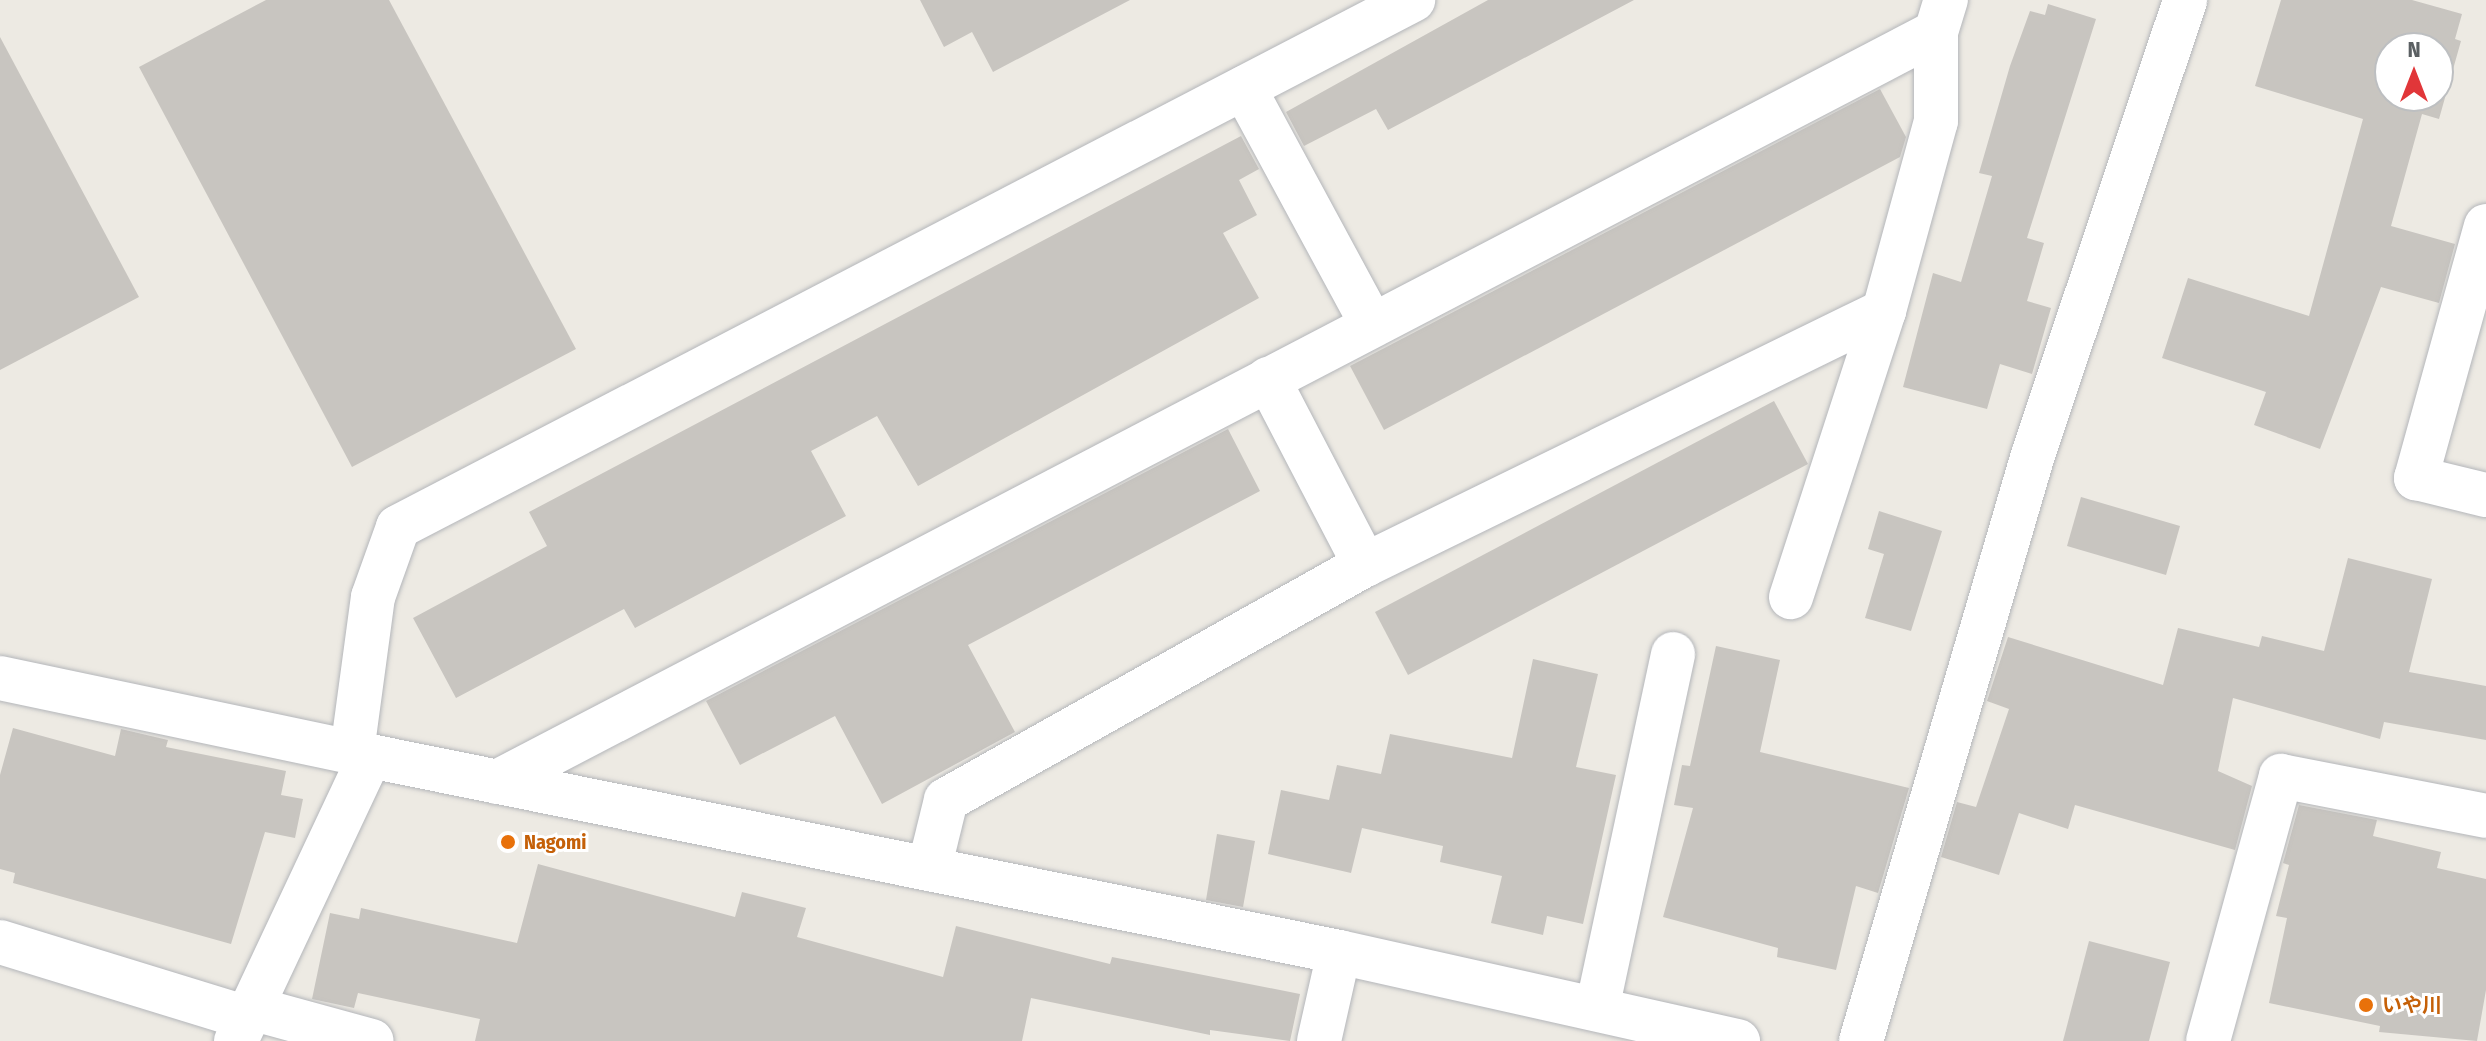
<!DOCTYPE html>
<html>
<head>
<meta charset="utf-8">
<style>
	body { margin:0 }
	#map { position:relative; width:2486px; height:1041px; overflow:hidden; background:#edeae3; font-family:"Fira Sans Condensed","Noto Sans JP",sans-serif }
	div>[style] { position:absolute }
	.building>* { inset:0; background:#c8c5c0 }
	.roads { filter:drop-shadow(0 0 2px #b4b6ba) drop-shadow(0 0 2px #b4b6ba) }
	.minor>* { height:44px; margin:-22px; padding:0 22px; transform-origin:22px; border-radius:22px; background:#fff }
	.dots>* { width:22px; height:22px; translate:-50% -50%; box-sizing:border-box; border:4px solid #fff; border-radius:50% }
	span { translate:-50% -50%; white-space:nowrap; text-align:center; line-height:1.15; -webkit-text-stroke:6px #fff; paint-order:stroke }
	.food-label { font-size:20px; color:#c56008; font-weight:700 }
	.left { translate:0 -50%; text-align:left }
	.north { position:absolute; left:2374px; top:32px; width:80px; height:80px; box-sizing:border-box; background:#fff; border:2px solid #bdbfc1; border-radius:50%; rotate:0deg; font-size:22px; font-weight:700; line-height:32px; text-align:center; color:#5b6063 }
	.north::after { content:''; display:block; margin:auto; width:28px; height:36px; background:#e13639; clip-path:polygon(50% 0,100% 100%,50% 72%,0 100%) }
</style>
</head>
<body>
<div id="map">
	<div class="building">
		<div style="clip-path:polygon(266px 0,389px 0,576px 349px,352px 467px,139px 67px)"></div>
		<div style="clip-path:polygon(920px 0,1130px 0,993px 72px,972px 32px,944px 47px)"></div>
		<div style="clip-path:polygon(1488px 0,1634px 0,1388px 130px,1376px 109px,1304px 146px,1286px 112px)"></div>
		<div style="clip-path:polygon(evenodd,2281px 0,2412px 0,2462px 14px,2455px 39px,2461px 41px,2439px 119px,2422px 114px,2391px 226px,2455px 244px,2439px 303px,2381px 287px,2320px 449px,2254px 425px,2266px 392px,2162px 358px,2188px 278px,2309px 316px,2363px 119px,2255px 86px,2281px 0,2390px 48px,2438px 48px,2438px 96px,2390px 96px,2390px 48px)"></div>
		<div style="clip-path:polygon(2048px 4px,2096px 19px,2027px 238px,2044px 243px,2027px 301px,2051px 308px,2032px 374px,2000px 364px,1987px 409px,1903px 387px,1933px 273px,1961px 282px,1992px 176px,1979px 173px,2010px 66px,2030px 11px,2045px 15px)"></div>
		<div style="clip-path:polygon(0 37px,139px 297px,0 370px)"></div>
		<div style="clip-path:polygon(1880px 89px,1906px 137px,1900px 157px,1384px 430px,1350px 366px)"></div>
		<div style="clip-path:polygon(1241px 136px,1259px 169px,1239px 180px,1257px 215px,1223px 233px,1259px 298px,918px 486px,877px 416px,811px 451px,846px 516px,635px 628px,624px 609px,456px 698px,413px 618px,547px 546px,529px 512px)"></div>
		<div style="clip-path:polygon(1774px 401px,1808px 464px,1408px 675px,1375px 612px)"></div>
		<div style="clip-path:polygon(1228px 429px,1260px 491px,968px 645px,1015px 732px,882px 804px,835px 716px,740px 765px,706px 701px)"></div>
		<div style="clip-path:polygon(2081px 497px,2180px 526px,2166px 575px,2067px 546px)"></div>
		<div style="clip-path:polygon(1879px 511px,1942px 531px,1911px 631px,1865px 618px,1884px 554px,1868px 549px)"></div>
		<div style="clip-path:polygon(2348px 558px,2432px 579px,2409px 672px,2486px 686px,2486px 740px,2384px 722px,2380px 739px,2233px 698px,2218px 771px,2252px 786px,2235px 850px,2075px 805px,2068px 829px,2019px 813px,1999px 875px,1941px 857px,1957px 802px,1976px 807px,2009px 709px,1987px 701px,2008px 637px,2163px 685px,2178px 628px,2259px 647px,2262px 636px,2324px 651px)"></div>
		<div style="clip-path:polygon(1716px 646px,1780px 660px,1760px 752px,1909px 788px,1878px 893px,1856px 886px,1836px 970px,1777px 957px,1778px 948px,1663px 917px,1693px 808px,1674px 805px,1682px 765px,1690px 766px)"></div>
		<div style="clip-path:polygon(1533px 659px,1598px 674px,1576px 767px,1616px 775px,1583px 924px,1547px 916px,1543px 935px,1491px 923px,1502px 876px,1440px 862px,1443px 846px,1362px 828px,1351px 873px,1268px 854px,1281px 790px,1329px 800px,1337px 765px,1381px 774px,1390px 734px,1512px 758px)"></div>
		<div style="clip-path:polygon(13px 728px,115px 756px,121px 729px,168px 740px,166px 747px,286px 771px,281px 795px,303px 799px,295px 838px,265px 832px,231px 944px,13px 883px,15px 873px,0 869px,0 775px)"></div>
		<div style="clip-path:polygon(2299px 805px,2377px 820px,2373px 836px,2441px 852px,2437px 868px,2486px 879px,2486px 990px,2477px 1041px,2379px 1032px,2380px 1026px,2269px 1003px,2287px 918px,2276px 916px,2289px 865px,2283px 863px)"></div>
		<div style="clip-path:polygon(1217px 834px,1255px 841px,1243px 907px,1206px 900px)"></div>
		<div style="clip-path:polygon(538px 864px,735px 917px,742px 892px,806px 908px,797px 937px,943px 977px,956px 926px,1110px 964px,1112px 957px,1300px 994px,1290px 1041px,1210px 1030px,1210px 1035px,1031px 998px,1022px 1041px,475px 1041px,480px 1019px,358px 993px,354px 1008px,312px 999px,330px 913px,359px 919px,361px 908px,517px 943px)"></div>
		<div style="clip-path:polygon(2089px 941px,2170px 962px,2149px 1041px,2063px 1041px)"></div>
	</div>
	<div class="roads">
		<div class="minor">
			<div style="left:1244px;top:88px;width:269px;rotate:61.6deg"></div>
			<div style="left:2486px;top:226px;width:262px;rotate:105.5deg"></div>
			<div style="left:2416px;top:478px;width:72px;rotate:13.7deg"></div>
			<div style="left:1884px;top:311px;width:197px;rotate:-74.7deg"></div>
			<div style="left:1936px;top:121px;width:89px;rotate:-90deg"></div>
			<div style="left:1936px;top:32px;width:34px;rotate:-73deg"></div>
			<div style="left:1268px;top:379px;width:210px;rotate:62.5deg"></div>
			<div style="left:0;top:678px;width:378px;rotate:11.9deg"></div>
			<div style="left:352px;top:752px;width:156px;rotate:-82.3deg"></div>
			<div style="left:373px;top:597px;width:74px;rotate:-70.3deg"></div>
			<div style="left:398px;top:527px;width:1144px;rotate:-27.44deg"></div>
			<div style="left:497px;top:782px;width:1623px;rotate:-27.53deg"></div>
			<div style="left:929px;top:869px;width:71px;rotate:-76.2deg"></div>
			<div style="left:946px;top:800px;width:480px;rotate:-29.3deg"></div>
			<div style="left:1365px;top:565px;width:578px;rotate:-26.08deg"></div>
			<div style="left:1884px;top:311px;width:301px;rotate:108deg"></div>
			<div style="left:0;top:942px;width:258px;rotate:17.1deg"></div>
			<div style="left:251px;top:1008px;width:125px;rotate:15.3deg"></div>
			<div style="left:1597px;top:1009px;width:363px;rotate:-77.9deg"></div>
			<div style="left:236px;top:1041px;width:315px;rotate:-64.8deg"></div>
			<div style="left:370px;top:756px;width:989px;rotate:11.43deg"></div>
			<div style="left:1339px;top:952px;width:409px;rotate:12.6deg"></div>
			<div style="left:1319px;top:1041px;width:91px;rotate:-77.3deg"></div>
			<div style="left:1861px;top:1041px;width:608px;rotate:-73.65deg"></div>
			<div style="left:2032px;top:458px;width:483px;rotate:-71.5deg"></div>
			<div style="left:2208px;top:1041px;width:275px;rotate:-74.6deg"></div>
			<div style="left:2281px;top:776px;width:209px;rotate:11deg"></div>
		</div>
	</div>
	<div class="dots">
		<div style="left:508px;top:842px;background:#e8710a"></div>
		<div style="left:2366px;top:1005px;background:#e8710a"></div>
	</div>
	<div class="food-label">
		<span class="left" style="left:524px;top:842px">Nagomi</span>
		<span class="left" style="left:2382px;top:1005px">いや川</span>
	</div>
	<div class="north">N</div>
</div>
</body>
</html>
